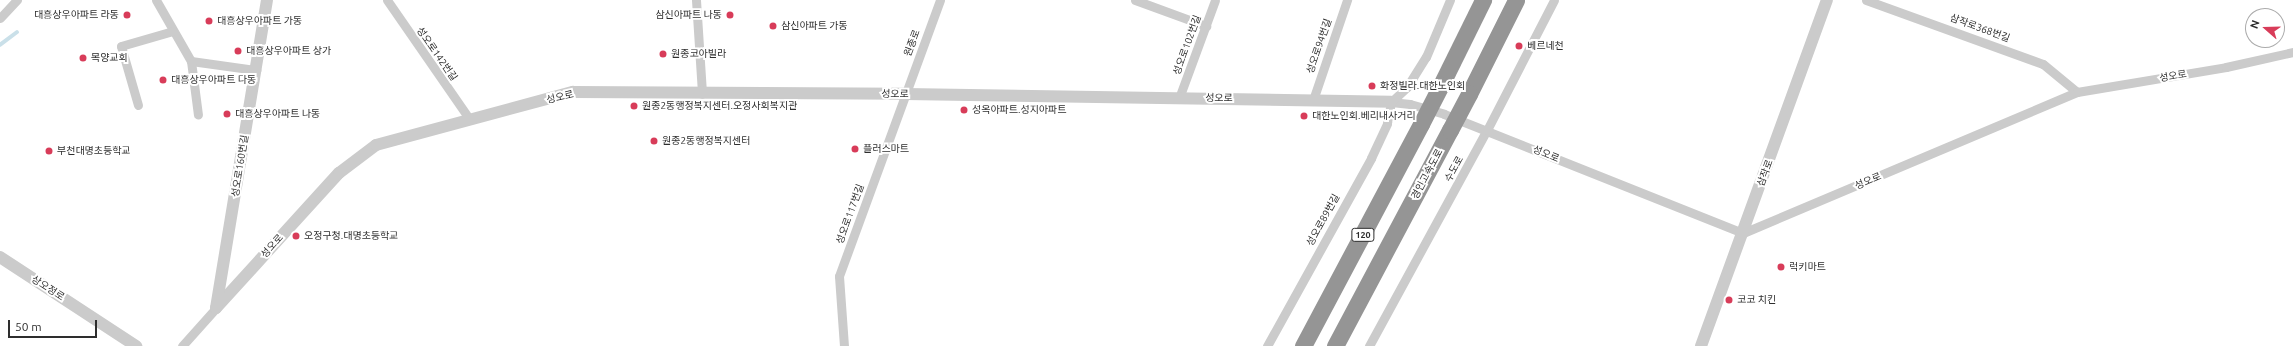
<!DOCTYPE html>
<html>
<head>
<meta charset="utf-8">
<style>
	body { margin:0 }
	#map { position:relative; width:2293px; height:346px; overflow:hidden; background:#fff; font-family:Ubuntu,"Noto Sans KR",sans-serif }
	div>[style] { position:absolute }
	.stream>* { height:3.5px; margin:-1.75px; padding:0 1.75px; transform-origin:1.75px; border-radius:1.75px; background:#cae0e9 }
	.minor>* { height:9px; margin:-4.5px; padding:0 4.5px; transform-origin:4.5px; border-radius:4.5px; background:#cbcbcb }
	.tertiary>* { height:12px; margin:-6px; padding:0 6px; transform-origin:6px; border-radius:6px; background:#cbcbcb }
	.motorway>* { height:17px; margin:-8.5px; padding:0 8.5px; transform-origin:8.5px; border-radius:8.5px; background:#959595 }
	.motorway-bridge>* { height:17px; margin:-8.5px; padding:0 8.5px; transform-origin:8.5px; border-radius:8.5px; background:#959595 }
	.dots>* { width:11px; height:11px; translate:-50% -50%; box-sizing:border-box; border:2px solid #fff; border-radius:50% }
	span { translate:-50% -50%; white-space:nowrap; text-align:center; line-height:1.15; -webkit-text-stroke:4px #fff; paint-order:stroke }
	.shield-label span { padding:1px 3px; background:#fff; border:1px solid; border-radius:3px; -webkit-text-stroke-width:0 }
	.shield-label { font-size:9px; color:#2e2e2e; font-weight:700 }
	.poi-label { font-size:10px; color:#2e2e2e }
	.right { translate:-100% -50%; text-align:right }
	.left { translate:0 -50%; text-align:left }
	.street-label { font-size:10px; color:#2e2e2e }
	.north { position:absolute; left:2245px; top:8px; width:40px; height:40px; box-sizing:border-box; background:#fff; border:1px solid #ababab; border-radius:50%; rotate:290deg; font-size:11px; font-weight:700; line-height:16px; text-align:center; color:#2e2e2e }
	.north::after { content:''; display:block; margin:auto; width:14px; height:18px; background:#d83c59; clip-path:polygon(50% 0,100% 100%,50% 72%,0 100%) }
	.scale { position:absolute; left:8px; top:320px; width:89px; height:18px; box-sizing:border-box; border:2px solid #2e2e2e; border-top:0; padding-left:5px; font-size:12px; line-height:14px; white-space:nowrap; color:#2e2e2e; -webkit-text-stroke:3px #fff; paint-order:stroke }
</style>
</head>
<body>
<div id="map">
	<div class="stream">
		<div style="left:0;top:45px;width:21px;rotate:-37deg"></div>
	</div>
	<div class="minor">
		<div style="left:156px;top:0;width:70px;rotate:60.2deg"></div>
		<div style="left:191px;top:61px;width:66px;rotate:7.9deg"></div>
		<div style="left:387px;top:0;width:146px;rotate:55.3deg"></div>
		<div style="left:696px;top:0;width:94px;rotate:86.3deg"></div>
		<div style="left:1135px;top:0;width:76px;rotate:20.1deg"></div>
		<div style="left:1866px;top:0;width:188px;rotate:19.9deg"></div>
		<div style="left:2043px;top:64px;width:44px;rotate:39.5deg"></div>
		<div style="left:0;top:18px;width:25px;rotate:-47deg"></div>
		<div style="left:191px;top:61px;width:54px;rotate:82.6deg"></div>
		<div style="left:1179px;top:98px;width:104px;rotate:-69.8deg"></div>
		<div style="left:1313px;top:100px;width:106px;rotate:-71.2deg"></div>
		<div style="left:1391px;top:102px;width:19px;rotate:6deg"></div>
		<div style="left:1410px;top:104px;width:35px;rotate:16deg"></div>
		<div style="left:1444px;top:114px;width:322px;rotate:21.7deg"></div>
		<div style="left:1743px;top:233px;width:363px;rotate:-22.9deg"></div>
		<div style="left:2077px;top:92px;width:151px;rotate:-9.5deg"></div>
		<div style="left:2226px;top:67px;width:69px;rotate:-12.6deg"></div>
		<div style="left:1391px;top:102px;width:22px;rotate:-43deg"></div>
		<div style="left:1407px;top:87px;width:36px;rotate:-58deg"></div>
		<div style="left:1426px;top:57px;width:62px;rotate:-67.2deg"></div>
		<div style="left:138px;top:105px;width:61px;rotate:-106.1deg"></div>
		<div style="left:121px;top:46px;width:54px;rotate:-16.1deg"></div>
		<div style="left:182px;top:346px;width:51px;rotate:-48.2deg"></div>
		<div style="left:844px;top:346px;width:70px;rotate:-94.1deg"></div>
		<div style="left:839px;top:276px;width:294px;rotate:-69.9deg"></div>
		<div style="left:1267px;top:346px;width:215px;rotate:-61deg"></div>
		<div style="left:1371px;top:158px;width:38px;rotate:-65deg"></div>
		<div style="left:1387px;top:123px;width:21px;rotate:-79deg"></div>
		<div style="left:1369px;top:346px;width:246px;rotate:-61.4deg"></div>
		<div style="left:1487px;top:130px;width:146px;rotate:-62.7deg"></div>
	</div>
	<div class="tertiary">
		<div style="left:0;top:257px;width:163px;rotate:33.2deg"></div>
		<div style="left:216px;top:308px;width:183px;rotate:-47.7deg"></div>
		<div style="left:339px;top:173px;width:46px;rotate:-37.1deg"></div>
		<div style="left:376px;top:145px;width:204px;rotate:-15.1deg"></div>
		<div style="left:573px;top:92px;width:332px;rotate:0.3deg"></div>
		<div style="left:905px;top:94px;width:486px;rotate:0.9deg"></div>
		<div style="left:216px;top:308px;width:312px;rotate:-80.6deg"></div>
		<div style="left:1701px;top:346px;width:368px;rotate:-70deg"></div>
	</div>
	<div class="motorway">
		<div style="left:1441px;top:85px;width:95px;rotate:-63.7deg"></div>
		<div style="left:1469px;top:94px;width:105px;rotate:-63.4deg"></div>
		<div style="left:1303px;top:346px;width:251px;rotate:-62deg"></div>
		<div style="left:1335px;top:346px;width:245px;rotate:-62deg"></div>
	</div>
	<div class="motorway-bridge">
		<div style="left:1421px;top:124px;width:44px;rotate:-62.9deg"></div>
		<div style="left:1450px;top:130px;width:41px;rotate:-62.2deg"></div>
	</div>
	<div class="dots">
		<div style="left:127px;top:15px;background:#d83c59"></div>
		<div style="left:730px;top:15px;background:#d83c59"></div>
		<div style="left:209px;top:21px;background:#d83c59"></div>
		<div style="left:773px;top:26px;background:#d83c59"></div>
		<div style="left:1519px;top:46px;background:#d83c59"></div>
		<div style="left:238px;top:51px;background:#d83c59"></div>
		<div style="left:663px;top:54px;background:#d83c59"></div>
		<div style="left:83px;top:58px;background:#d83c59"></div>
		<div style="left:163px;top:80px;background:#d83c59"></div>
		<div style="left:1372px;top:86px;background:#d83c59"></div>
		<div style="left:634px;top:106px;background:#d83c59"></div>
		<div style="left:964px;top:110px;background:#d83c59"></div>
		<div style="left:227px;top:114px;background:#d83c59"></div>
		<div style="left:1304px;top:116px;background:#d83c59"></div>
		<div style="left:654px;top:141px;background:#d83c59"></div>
		<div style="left:855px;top:149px;background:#d83c59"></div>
		<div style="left:49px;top:151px;background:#d83c59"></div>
		<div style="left:296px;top:236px;background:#d83c59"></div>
		<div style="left:1781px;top:267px;background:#d83c59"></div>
		<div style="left:1729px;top:300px;background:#d83c59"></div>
	</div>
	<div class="shield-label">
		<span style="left:1363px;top:235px">120</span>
	</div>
	<div class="poi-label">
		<span class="right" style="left:119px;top:15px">대흥상우아파트 라동</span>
		<span class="right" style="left:722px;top:15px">삼신아파트 나동</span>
		<span class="left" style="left:217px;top:21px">대흥상우아파트 가동</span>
		<span class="left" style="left:781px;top:26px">삼신아파트 가동</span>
		<span class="left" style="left:1527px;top:46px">베르네천</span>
		<span class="left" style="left:246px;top:51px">대흥상우아파트 상가</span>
		<span class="left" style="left:671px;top:54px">원종코아빌라</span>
		<span class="left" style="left:91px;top:58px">목양교회</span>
		<span class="left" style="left:171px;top:80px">대흥상우아파트 다동</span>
		<span class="left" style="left:1380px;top:86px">화정빌라.대한노인회</span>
		<span class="left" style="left:642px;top:106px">원종2동행정복지센터.오정사회복지관</span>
		<span class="left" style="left:972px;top:110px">성옥아파트.성지아파트</span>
		<span class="left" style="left:235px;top:114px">대흥상우아파트 나동</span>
		<span class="left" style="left:1312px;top:116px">대한노인회.베리내사거리</span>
		<span class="left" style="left:662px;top:141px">원종2동행정복지센터</span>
		<span class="left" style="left:863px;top:149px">플러스마트</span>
		<span class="left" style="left:57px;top:151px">부천대명초등학교</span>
		<span class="left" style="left:304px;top:236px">오정구청.대명초등학교</span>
		<span class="left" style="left:1789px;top:267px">럭키마트</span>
		<span class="left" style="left:1737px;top:300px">코코 치킨</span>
	</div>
	<div class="street-label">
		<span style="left:1980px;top:28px;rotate:20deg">삼작로368번길</span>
		<span style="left:912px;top:43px;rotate:-70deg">원종로</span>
		<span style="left:1187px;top:45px;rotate:-70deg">성오로102번길</span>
		<span style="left:1319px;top:46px;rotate:-71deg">성오로94번길</span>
		<span style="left:437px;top:54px;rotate:55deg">성오로142번길</span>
		<span style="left:2173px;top:76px;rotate:-10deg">성오로</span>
		<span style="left:895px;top:94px;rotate:1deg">성오로</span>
		<span style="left:560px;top:97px;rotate:-13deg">성오로</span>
		<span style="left:1219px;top:98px;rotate:1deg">성오로</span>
		<span style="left:1546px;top:154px;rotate:22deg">성오로</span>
		<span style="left:240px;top:166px;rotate:-81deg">성오로160번길</span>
		<span style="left:1454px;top:169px;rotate:-61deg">수도로</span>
		<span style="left:1765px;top:173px;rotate:-70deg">삼작로</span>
		<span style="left:1427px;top:174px;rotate:-62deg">경인고속도로</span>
		<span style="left:1868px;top:181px;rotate:-23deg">성오로</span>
		<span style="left:850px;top:214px;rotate:-70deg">성오로117번길</span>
		<span style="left:1323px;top:220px;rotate:-61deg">성오로89번길</span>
		<span style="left:272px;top:246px;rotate:-48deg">성오로</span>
		<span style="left:48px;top:288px;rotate:33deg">상오정로</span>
	</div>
	<div class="north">N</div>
	<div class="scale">50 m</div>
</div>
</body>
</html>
